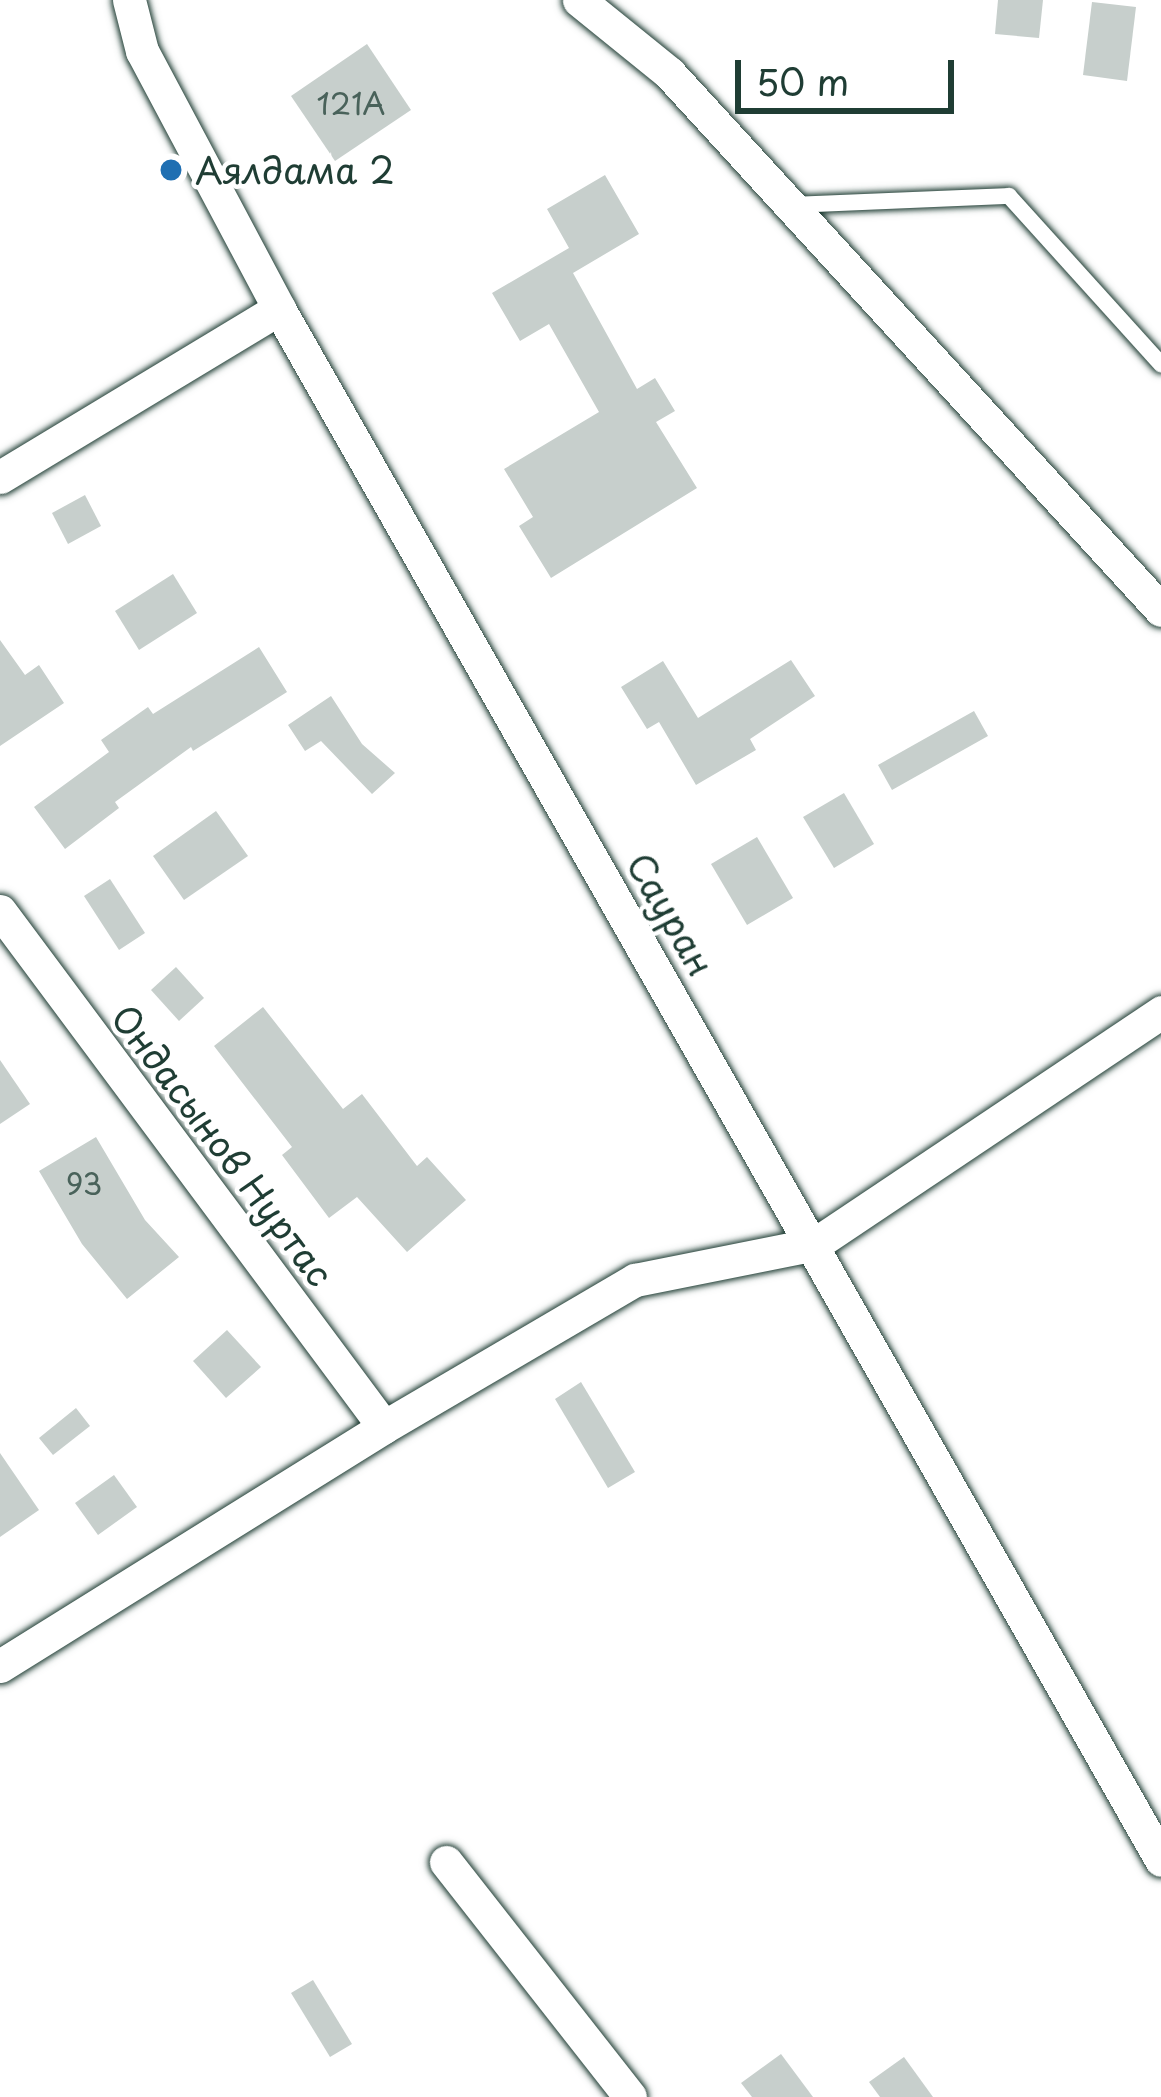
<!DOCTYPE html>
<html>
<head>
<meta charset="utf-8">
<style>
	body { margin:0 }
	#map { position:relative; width:1161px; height:2097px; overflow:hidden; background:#fff; font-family:"Playpen Sans",sans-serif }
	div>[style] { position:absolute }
	.building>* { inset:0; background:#c7cfcc }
	.roads { filter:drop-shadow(0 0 3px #1f3d34) drop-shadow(0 0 3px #1f3d34) }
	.service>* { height:16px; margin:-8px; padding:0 8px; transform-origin:8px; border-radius:8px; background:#fff }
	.minor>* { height:33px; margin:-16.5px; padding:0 16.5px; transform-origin:16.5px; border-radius:16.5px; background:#fff }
	.dots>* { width:33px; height:33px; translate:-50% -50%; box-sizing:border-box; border:6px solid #fff; border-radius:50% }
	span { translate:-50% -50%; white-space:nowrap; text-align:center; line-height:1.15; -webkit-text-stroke:9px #fff; paint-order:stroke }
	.number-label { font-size:30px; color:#49625a }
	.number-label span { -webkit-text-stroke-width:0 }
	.poi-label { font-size:36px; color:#1f3d34 }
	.left { translate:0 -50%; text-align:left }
	.street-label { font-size:36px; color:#1f3d34 }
	.scale { position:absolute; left:735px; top:60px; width:219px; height:54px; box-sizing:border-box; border:6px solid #1f3d34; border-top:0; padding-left:15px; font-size:36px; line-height:42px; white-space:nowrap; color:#1f3d34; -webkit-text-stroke:9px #fff; paint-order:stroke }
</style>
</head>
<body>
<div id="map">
	<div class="building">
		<div style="clip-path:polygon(998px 0,1043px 0,1039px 38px,995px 34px)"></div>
		<div style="clip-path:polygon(1092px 2px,1136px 7px,1127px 81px,1083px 75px)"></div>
		<div style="clip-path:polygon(367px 44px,411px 110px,335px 161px,291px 96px)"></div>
		<div style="clip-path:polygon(605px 175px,639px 234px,573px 273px,637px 389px,655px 378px,675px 411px,656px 422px,697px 488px,551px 578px,519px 526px,533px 517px,504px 469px,599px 412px,549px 324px,520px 341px,492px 293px,569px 248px,547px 209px)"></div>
		<div style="clip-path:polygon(85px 495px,101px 526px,68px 544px,52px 513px)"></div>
		<div style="clip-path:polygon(173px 574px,197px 613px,139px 650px,115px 611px)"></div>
		<div style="clip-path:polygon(0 640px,25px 675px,39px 665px,64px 703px,0 746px)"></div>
		<div style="clip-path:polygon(259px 647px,287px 692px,193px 751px,191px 747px,115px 802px,119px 808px,65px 849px,34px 807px,109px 752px,101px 740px,148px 707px,153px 714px)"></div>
		<div style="clip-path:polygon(791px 660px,815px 696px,750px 739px,756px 750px,696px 785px,659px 722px,647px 729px,621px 687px,663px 661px,698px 718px)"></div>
		<div style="clip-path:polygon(331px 696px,362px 744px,395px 773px,372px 794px,321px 741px,305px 751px,288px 725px)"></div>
		<div style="clip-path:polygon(974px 711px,988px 736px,892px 790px,878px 765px)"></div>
		<div style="clip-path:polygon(844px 793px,874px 844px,834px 868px,803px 817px)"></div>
		<div style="clip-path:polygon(216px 811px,248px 856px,184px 900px,153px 856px)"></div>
		<div style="clip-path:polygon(757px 837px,793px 898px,747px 925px,711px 864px)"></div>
		<div style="clip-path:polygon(110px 879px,145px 933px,119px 950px,84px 896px)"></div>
		<div style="clip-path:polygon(176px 967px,204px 998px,179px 1021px,151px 990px)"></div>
		<div style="clip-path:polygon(263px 1007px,343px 1109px,362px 1094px,417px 1166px,427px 1157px,466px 1200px,407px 1252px,357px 1197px,329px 1218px,282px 1155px,292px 1147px,214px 1046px)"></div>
		<div style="clip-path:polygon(0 1060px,30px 1104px,0 1124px)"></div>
		<div style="clip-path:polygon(96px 1137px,145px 1220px,179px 1257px,127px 1299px,82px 1244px,39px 1171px)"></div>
		<div style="clip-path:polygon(227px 1330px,261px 1367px,226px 1398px,193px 1361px)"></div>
		<div style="clip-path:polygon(581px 1382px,635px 1472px,608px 1488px,555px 1399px)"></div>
		<div style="clip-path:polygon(76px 1408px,90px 1426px,53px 1455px,39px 1438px)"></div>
		<div style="clip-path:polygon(0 1453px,39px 1510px,0 1537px)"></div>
		<div style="clip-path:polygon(114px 1475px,137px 1507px,98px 1535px,75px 1503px)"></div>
		<div style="clip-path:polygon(313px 1980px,352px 2044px,330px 2057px,291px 1993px)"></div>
		<div style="clip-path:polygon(781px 2054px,813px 2097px,752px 2097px,741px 2083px)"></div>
		<div style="clip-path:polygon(904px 2057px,933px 2097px,880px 2097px,869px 2082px)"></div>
	</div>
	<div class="roads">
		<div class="service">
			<div style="left:793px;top:205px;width:216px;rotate:-2.4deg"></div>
			<div style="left:1009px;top:196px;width:227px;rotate:47.9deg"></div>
		</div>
		<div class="minor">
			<div style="left:129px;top:0;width:53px;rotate:75.7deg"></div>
			<div style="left:142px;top:51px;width:292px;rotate:62deg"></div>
			<div style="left:279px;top:309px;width:1784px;rotate:60.37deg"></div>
			<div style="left:579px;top:0;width:116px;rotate:39deg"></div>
			<div style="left:669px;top:73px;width:728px;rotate:47.5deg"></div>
			<div style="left:0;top:477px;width:326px;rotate:-31.1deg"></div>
			<div style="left:0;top:911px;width:643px;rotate:53.34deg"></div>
			<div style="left:0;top:1666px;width:452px;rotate:-31.9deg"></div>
			<div style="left:384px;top:1427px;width:291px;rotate:-30.4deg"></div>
			<div style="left:635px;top:1280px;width:184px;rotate:-11.3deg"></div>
			<div style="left:815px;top:1244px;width:417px;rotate:-33.8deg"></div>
			<div style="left:446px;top:1862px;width:298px;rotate:51.9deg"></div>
		</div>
	</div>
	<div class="dots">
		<div style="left:171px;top:170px;background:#1f6fb2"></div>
	</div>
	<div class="number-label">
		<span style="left:351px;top:103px">121А</span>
		<span style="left:84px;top:1183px">93</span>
	</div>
	<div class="poi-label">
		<span class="left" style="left:195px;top:170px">Аялдама 2</span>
	</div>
	<div class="street-label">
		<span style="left:671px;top:914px;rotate:60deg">Сауран</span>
		<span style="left:223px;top:1145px;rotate:53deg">Ондасынов Нуртас</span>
	</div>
	<div class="scale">50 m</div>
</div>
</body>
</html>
